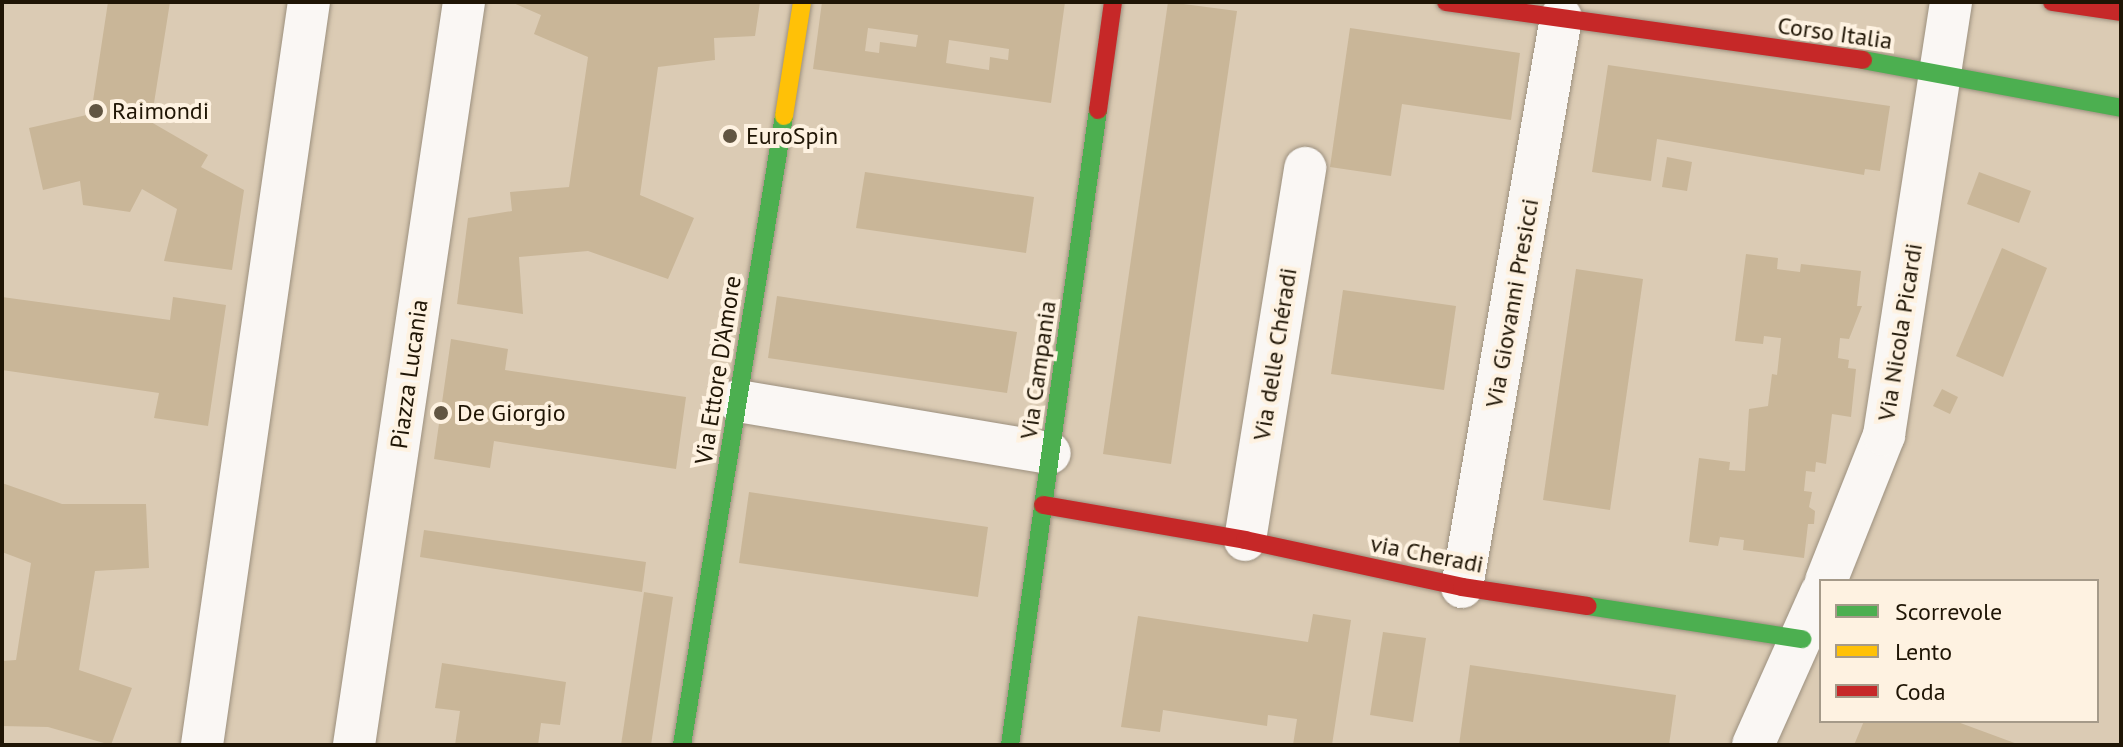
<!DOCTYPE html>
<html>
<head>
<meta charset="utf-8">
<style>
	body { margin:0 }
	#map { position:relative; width:2123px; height:747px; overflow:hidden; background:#dbcbb4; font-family:"PT Sans",sans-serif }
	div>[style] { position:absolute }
	.building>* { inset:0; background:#c9b698 }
	.roads { filter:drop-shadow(0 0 2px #9c907e) drop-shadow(0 0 2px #9c907e) }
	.street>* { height:42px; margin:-21px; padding:0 21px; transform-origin:21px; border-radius:21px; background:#faf7f4 }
	.fast>* { height:18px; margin:-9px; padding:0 9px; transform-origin:9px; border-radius:9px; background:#4caf50 }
	.slow>* { height:18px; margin:-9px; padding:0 9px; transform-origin:9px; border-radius:9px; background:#ffc107 }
	.jam>* { height:18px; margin:-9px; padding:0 9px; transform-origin:9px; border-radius:9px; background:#c62828 }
	.dots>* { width:22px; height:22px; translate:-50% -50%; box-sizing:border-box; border:4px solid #fef2e1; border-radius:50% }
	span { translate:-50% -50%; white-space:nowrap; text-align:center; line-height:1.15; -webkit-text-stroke:8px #fef2e1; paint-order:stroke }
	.street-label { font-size:24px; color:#1f1505 }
	.poi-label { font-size:24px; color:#1f1505 }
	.left { translate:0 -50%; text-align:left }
	.frame { position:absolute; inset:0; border:4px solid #1f1505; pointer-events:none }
	.legend { position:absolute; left:1819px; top:579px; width:280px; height:144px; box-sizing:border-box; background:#fef2e1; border:2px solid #a59a89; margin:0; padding:10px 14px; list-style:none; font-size:24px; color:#1f1505 }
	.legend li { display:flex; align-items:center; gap:16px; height:40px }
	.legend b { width:40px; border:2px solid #a59a89 }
</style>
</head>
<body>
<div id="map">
	<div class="building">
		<div style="clip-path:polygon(108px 2px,170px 2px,151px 122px,208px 155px,201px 167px,244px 190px,232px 270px,164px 261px,177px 209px,142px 189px,130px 212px,83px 205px,80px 181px,43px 190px,29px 128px,91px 114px)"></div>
		<div style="clip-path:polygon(511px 2px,760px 2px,755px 36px,714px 38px,715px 60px,658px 67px,640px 195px,694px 218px,668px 279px,588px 251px,519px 257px,523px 314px,457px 304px,468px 218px,512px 211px,510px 192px,569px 187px,588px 57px,534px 34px,541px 15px)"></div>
		<div style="clip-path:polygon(evenodd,822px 2px,1065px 2px,1051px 103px,813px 69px,822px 2px,868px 28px,918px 35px,916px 47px,880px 42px,879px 53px,865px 51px,868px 28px,822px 2px,949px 40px,1009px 49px,1008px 60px,990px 57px,989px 70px,946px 63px,949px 40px)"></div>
		<div style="clip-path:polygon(1168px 2px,1237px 11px,1171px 464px,1103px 454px)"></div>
		<div style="clip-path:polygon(1350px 28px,1520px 53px,1511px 120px,1402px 104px,1391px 176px,1330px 167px)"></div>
		<div style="clip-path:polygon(1608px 65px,1890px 106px,1880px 171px,1865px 169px,1864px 175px,1657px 139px,1651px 181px,1592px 172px)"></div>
		<div style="clip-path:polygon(1667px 157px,1692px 162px,1687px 191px,1662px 187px)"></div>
		<div style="clip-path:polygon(865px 172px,1034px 197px,1026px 253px,856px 228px)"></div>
		<div style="clip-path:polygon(1979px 172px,2031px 191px,2019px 223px,1967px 204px)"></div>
		<div style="clip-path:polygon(2002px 248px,2047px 268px,2003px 377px,1956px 356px)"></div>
		<div style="clip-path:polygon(1746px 254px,1778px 258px,1777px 269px,1800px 272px,1801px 264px,1861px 271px,1857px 306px,1862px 306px,1849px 339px,1840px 338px,1838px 358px,1849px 360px,1848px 368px,1856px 369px,1851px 417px,1832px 414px,1826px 464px,1816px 462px,1815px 472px,1806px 471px,1804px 491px,1812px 492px,1809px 507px,1815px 511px,1814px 524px,1808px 524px,1804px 558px,1743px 550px,1744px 540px,1720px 537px,1718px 546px,1689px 542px,1699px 458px,1730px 462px,1729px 470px,1745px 471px,1749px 409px,1768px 406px,1772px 374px,1777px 375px,1781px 338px,1764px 336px,1763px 344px,1735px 341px)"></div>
		<div style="clip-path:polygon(1576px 269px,1643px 279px,1610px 510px,1543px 500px)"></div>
		<div style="clip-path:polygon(1343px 290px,1456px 306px,1444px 390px,1331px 374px)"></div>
		<div style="clip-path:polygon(777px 296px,1017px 332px,1007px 393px,768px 358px)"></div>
		<div style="clip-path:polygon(2px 297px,170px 320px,173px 297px,226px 305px,208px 426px,154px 418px,159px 393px,2px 370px)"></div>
		<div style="clip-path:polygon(451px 339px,508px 349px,505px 370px,686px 397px,676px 469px,494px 441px,490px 468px,434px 459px)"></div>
		<div style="clip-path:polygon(1942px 389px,1958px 397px,1950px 414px,1933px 406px)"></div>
		<div style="clip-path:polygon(2px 483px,62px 504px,146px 504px,149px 568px,95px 571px,79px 670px,132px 688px,111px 745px,48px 727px,2px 726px,2px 661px,16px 660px,31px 563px,2px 552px)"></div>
		<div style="clip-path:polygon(749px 492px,988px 527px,978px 597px,739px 563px)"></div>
		<div style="clip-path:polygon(424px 530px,646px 562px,642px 592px,420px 557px)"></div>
		<div style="clip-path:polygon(644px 592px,673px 597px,651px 745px,621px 745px)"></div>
		<div style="clip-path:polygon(1313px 614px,1351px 620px,1332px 745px,1293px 745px,1297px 719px,1268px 715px,1267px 726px,1163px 710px,1160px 732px,1121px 727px,1138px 616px,1308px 642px)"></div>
		<div style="clip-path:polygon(1383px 632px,1426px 638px,1413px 722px,1370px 715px)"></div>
		<div style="clip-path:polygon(442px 663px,566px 682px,560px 725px,541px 723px,538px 745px,455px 745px,460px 711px,435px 708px)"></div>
		<div style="clip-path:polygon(1470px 665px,1676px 695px,1669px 745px,1459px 745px)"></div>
		<div style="clip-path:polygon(1864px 721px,1955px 721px,2020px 745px,1854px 745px)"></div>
	</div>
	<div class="roads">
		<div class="street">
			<div style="left:738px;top:401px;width:316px;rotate:9.5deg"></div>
			<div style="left:1245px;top:540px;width:377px;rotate:-80.8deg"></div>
			<div style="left:1826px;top:581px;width:157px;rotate:-68.3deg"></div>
			<div style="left:1884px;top:435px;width:438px;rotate:-81.2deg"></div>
			<div style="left:1462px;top:587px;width:578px;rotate:-80.13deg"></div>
			<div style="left:202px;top:745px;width:751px;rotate:-81.81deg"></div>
			<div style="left:354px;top:745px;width:751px;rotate:-81.58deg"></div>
			<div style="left:1753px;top:745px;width:167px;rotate:-65.9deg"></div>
		</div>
		<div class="fast">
			<div style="left:1863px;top:60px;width:262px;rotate:10.5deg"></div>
			<div style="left:1588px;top:606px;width:217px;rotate:8.8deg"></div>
			<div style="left:682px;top:745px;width:637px;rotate:-80.79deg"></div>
			<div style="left:1010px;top:745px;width:641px;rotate:-82.11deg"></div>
		</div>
		<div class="slow">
			<div style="left:784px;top:116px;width:115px;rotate:-81deg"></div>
		</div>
		<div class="jam">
			<div style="left:1446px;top:2px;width:421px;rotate:7.9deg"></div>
			<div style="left:2052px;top:2px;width:70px;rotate:8.2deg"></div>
			<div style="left:1098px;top:110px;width:109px;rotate:-82.1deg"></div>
			<div style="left:1043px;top:505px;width:205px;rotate:9.8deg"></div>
			<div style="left:1245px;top:540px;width:222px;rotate:12.2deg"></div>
			<div style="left:1462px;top:587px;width:127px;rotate:8.6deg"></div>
		</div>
	</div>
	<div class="dots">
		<div style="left:96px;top:111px;background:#615542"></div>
		<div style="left:730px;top:136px;background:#615542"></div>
		<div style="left:441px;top:413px;background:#615542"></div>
	</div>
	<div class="street-label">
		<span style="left:1835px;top:33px;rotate:8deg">Corso Italia</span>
		<span style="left:1512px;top:303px;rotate:-80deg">Via Giovanni Presicci</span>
		<span style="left:1900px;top:332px;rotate:-81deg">Via Nicola Picardi</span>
		<span style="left:1275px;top:354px;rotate:-81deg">Via delle Chéradi</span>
		<span style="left:718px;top:370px;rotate:-81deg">Via Ettore D'Amore</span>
		<span style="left:1038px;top:370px;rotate:-82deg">Via Campania</span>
		<span style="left:409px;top:374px;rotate:-82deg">Piazza Lucania</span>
		<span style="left:1427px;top:554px;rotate:11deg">via Cheradi</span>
	</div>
	<div class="poi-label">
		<span class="left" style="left:112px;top:111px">Raimondi</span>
		<span class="left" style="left:746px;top:136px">EuroSpin</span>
		<span class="left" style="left:457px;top:413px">De Giorgio</span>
	</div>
	<div class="frame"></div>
	<ul class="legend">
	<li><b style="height:10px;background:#4caf50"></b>Scorrevole</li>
	<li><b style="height:10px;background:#ffc107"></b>Lento</li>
	<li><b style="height:10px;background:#c62828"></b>Coda</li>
	</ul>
</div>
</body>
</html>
